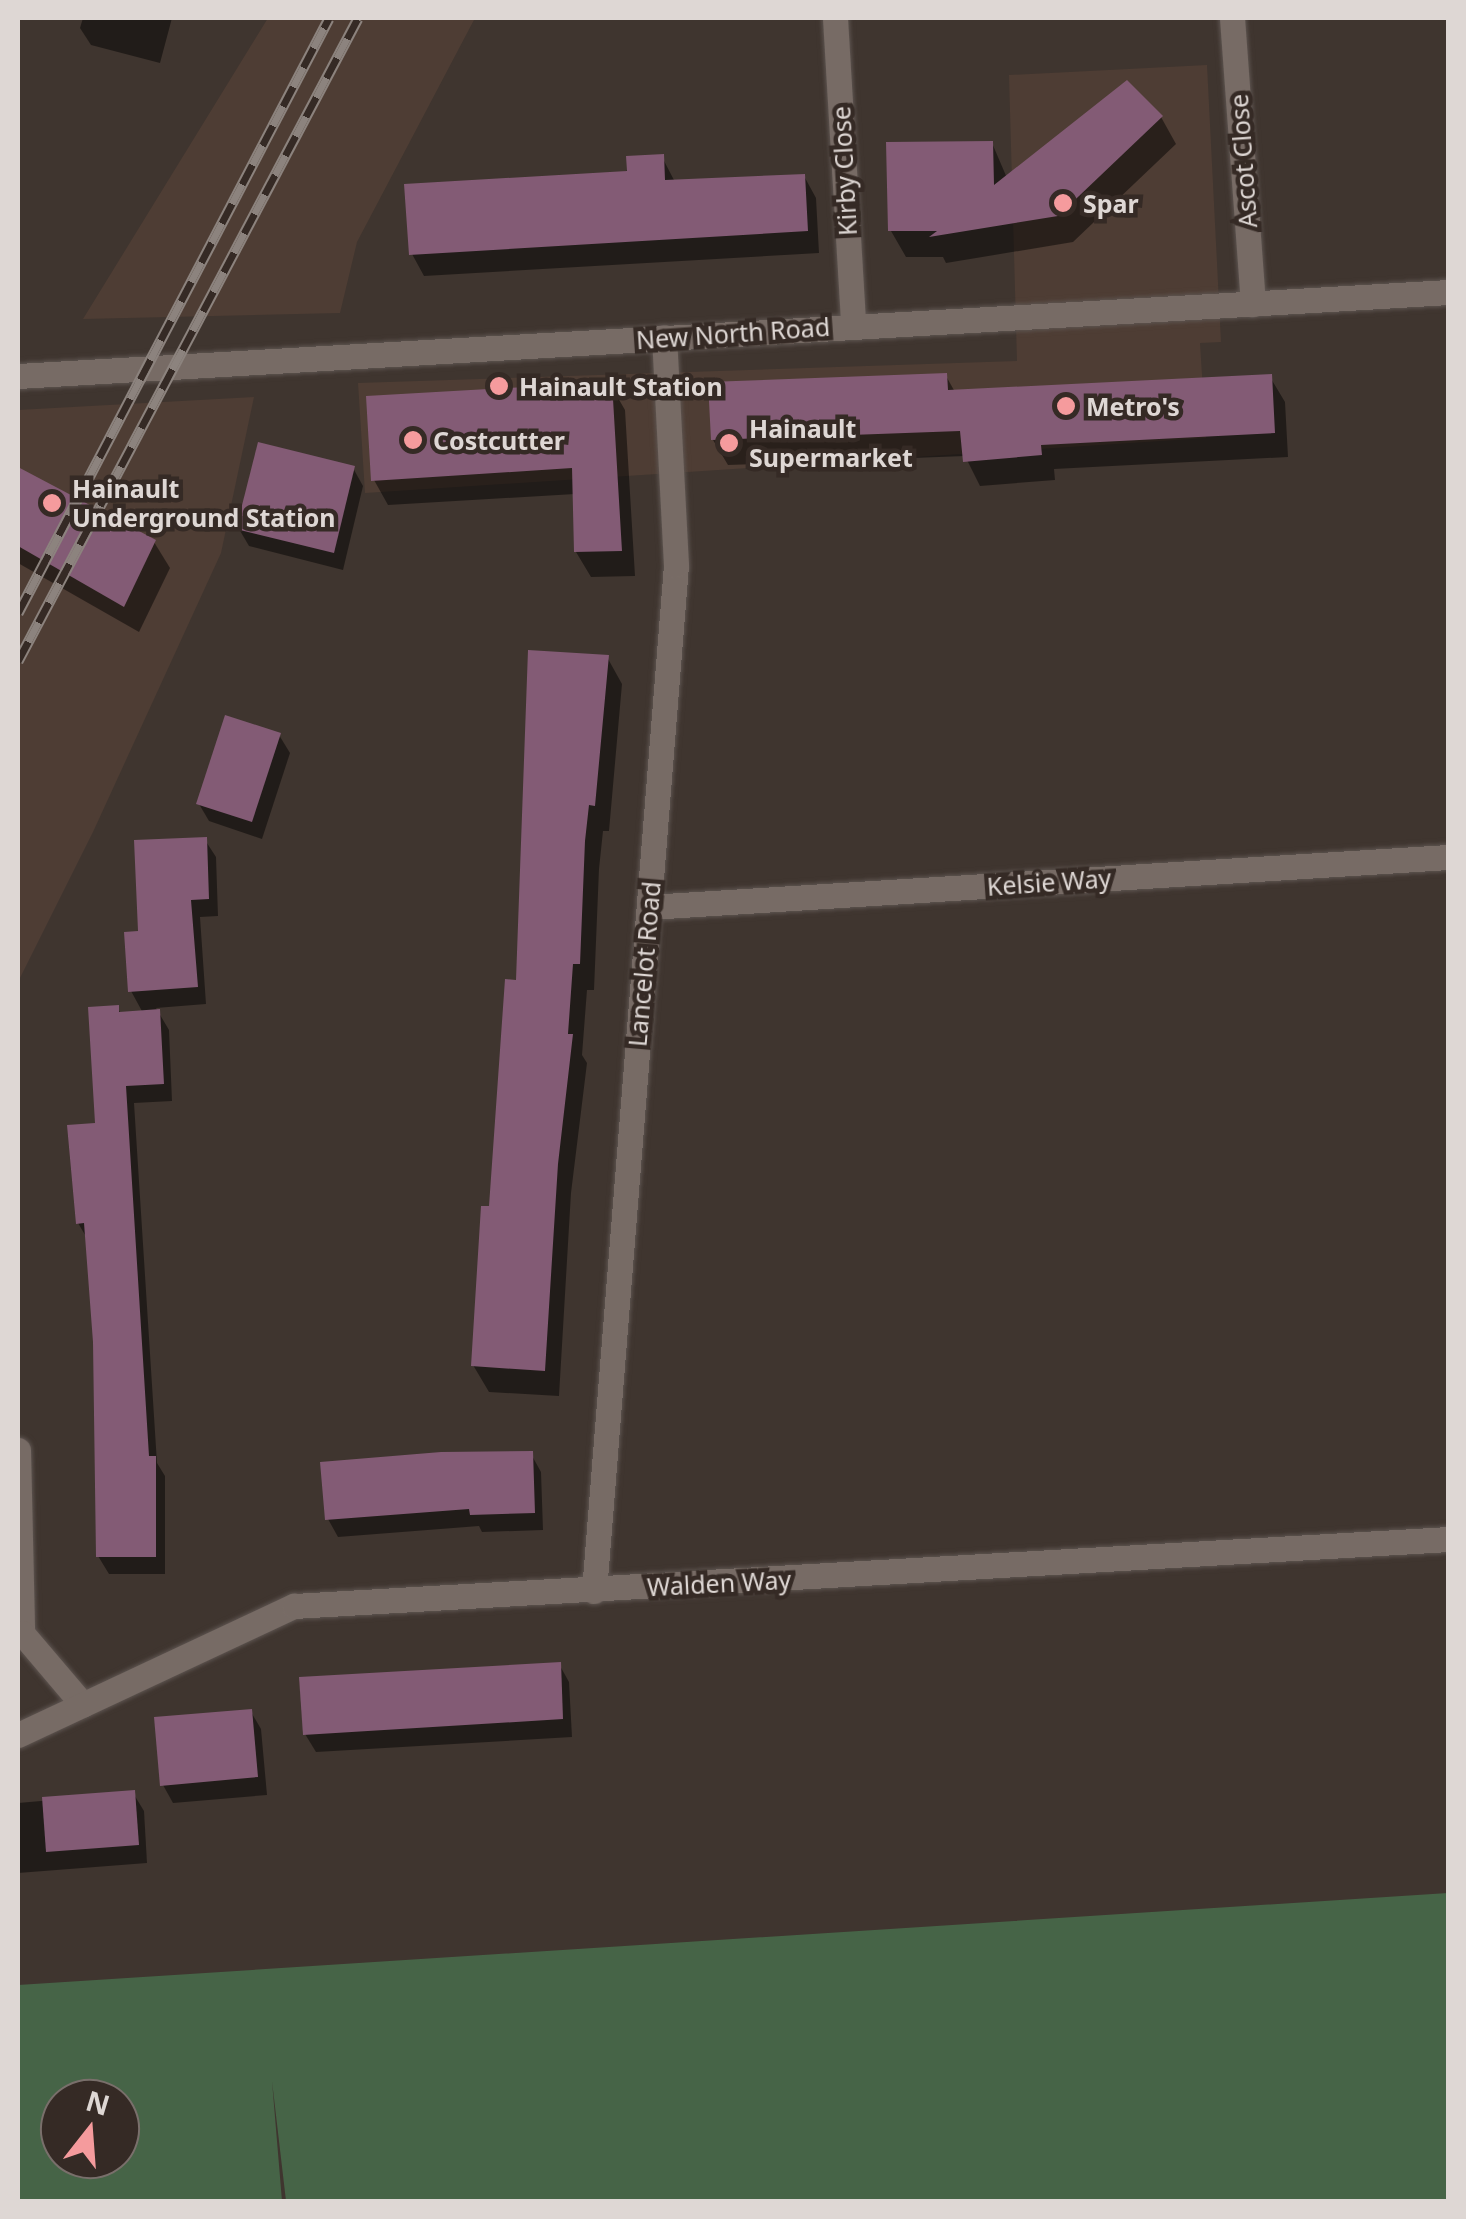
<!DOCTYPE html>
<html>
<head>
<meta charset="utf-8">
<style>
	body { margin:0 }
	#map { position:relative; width:1466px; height:2219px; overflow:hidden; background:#3f352f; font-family:"Noto Sans",sans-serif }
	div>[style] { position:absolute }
	.built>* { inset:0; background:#4e3d34 }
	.green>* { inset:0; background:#466447 }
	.shadow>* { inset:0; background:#0007 }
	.building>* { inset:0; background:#835b75 }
	.roads { filter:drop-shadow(0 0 2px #5d5450) drop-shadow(0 0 2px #5d5450) }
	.minor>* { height:25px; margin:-12.5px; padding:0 12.5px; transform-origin:12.5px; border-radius:12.5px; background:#776b65 }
	.tertiary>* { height:25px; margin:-12.5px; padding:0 12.5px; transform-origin:12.5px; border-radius:12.5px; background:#776b65 }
	.rail>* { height:11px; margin-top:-5.5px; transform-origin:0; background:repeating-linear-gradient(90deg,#352a25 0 22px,#8c837e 0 44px); box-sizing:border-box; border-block:2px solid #8c837e }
	.dots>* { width:28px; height:28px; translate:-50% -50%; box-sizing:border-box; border:5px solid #352a25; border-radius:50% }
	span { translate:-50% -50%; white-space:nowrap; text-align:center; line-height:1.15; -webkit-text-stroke:9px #352a25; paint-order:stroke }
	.street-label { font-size:25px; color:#ded7d4 }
	.poi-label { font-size:25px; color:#ded7d4; font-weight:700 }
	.left { translate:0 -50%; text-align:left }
	.frame { position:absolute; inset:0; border:20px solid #ded7d4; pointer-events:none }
	.north { position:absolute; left:40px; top:2079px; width:100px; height:100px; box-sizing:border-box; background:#352a25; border:2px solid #796f6b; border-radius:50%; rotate:17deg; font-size:28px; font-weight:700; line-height:40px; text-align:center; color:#ded7d4 }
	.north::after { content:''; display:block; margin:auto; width:35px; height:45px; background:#f59b9d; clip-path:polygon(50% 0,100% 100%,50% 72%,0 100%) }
</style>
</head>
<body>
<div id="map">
	<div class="built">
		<div style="clip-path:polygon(268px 18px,475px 18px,357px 242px,340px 313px,83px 319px)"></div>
		<div style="clip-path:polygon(1207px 65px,1221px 342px,1200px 343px,1206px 438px,365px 493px,358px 383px,1017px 361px,1009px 75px)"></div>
		<div style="clip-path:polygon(254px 397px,221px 553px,93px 832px,18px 982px,18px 410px)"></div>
	</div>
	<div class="green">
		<div style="clip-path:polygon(evenodd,1448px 1893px,1448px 2201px,286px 2201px,272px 2081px,282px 2201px,18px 2201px,18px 1985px,1448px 1893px,60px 2099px,120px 2099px,120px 2159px,60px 2159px,60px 2099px)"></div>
	</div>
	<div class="shadow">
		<div style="clip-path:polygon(83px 18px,172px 18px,160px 63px,91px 45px,80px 28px)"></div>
		<div style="clip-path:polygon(1161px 117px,1176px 144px,1073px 242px,946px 263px,943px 257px,906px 257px,891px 231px,992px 143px,1007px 178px)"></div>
		<div style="clip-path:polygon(662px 157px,675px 182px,804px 176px,816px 198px,819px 253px,424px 276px,412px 254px)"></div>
		<div style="clip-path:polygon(946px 376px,955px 392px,1270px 377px,1285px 402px,1288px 457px,1054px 469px,1055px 480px,980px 486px,965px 456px,728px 465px,713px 440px)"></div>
		<div style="clip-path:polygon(610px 384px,625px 410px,635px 576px,591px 577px,576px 552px,575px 494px,388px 505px,374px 480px)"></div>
		<div style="clip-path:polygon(353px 468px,363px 486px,343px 570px,249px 546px,239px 529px)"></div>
		<div style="clip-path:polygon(18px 470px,154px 542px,170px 568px,139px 632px,18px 563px)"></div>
		<div style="clip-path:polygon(607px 657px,622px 684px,609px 831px,603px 831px,599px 869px,594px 990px,587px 990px,582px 1055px,587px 1063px,571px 1193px,559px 1396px,489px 1392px,473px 1365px,518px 982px)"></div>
		<div style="clip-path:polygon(279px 735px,290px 753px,262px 839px,209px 821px,199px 804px)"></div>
		<div style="clip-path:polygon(205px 840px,216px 857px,218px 916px,200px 917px,206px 1004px,156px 1008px,169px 1030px,172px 1101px,134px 1103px,157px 1463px,165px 1476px,165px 1574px,109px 1574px,98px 1556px,95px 1342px,88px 1240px,78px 1223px,117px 1007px,121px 1014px,143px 1013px,131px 991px,140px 934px)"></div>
		<div style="clip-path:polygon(531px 1454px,541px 1472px,543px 1530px,482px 1532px,479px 1526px,338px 1537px,328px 1519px)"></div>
		<div style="clip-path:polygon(559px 1664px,569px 1682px,572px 1737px,316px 1752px,305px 1734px)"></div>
		<div style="clip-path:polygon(251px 1712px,261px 1729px,267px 1795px,173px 1803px,163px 1785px)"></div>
		<div style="clip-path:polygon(133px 1793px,144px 1811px,147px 1863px,18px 1873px,18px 1803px)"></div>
	</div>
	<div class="building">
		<div style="clip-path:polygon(1127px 80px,1163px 116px,1058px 216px,929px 237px,937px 231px,888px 231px,886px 142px,993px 141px,994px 185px)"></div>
		<div style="clip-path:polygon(664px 154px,665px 180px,805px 174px,808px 231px,409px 255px,404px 184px,627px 171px,626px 156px)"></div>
		<div style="clip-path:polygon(947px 373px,948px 390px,1272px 374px,1275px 433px,1041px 445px,1042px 455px,963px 462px,960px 431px,711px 440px,708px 382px)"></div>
		<div style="clip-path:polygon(612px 382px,622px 551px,574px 552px,572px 468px,371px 481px,366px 396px)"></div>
		<div style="clip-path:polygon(258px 442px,355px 466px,334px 553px,236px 529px)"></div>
		<div style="clip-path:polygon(18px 467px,156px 540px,124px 607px,18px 546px)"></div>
		<div style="clip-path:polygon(528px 650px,609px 655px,595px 806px,589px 805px,585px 841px,580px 964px,573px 964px,568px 1034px,573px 1034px,558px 1164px,545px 1371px,471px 1366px,481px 1206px,489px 1206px,505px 979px,516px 980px)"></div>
		<div style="clip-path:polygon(225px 715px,281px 733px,252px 822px,196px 804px)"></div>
		<div style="clip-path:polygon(207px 837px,209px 899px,191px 900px,198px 987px,128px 992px,124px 932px,138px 931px,134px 840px)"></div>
		<div style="clip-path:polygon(119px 1005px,119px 1012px,160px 1009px,164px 1084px,126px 1086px,149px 1456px,156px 1456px,156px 1557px,96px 1557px,93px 1342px,84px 1223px,76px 1224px,67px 1125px,95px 1123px,88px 1007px)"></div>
		<div style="clip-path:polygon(533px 1451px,535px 1513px,470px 1515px,469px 1509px,325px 1520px,320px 1462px,441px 1452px)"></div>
		<div style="clip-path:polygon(561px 1662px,563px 1719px,303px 1735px,299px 1677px)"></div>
		<div style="clip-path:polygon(252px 1709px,258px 1777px,160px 1786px,154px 1717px)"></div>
		<div style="clip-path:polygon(135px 1790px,139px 1845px,46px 1852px,42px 1797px)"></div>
	</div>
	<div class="roads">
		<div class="minor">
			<div style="left:835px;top:18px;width:308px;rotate:86.6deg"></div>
			<div style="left:1232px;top:18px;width:287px;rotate:85.8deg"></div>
			<div style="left:649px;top:907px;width:801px;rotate:-3.58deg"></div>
			<div style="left:18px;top:1450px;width:183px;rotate:88.7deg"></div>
			<div style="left:22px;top:1633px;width:94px;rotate:49.7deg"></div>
			<div style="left:594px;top:1591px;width:1029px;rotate:-85.43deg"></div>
			<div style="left:676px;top:565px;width:228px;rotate:-93deg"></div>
			<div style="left:18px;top:1735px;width:305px;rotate:-25.1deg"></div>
			<div style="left:294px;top:1606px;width:1156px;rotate:-3.32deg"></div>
		</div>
		<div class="tertiary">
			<div style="left:18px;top:376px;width:1432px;rotate:-3.36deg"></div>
		</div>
	</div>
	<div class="rail">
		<div style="left:18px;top:613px;width:671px;rotate:-62.4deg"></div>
		<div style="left:18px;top:661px;width:727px;rotate:-62.13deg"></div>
	</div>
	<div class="dots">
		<div style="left:1063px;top:203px;background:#f59b9d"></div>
		<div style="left:499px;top:386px;background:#f59b9d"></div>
		<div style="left:1066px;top:406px;background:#f59b9d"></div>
		<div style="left:413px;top:440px;background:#f59b9d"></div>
		<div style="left:729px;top:443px;background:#f59b9d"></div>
		<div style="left:52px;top:503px;background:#f59b9d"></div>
	</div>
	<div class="street-label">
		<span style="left:1243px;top:161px;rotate:-94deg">Ascot Close</span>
		<span style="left:844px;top:171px;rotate:-93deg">Kirby Close</span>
		<span style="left:733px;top:333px;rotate:-4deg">New North Road</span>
		<span style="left:1049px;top:882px;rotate:-4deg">Kelsie Way</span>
		<span style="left:644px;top:964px;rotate:-85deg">Lancelot Road</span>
		<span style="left:719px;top:1583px;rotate:-3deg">Walden Way</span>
	</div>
	<div class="poi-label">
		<span class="left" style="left:1083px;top:203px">Spar</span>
		<span class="left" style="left:519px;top:386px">Hainault Station</span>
		<span class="left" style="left:1086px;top:406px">Metro's</span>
		<span class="left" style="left:749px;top:443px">Hainault<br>Supermarket</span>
		<span class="left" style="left:433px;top:440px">Costcutter</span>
		<span class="left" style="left:72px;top:503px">Hainault<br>Underground Station</span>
	</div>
	<div class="frame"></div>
	<div class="north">N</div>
</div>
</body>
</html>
